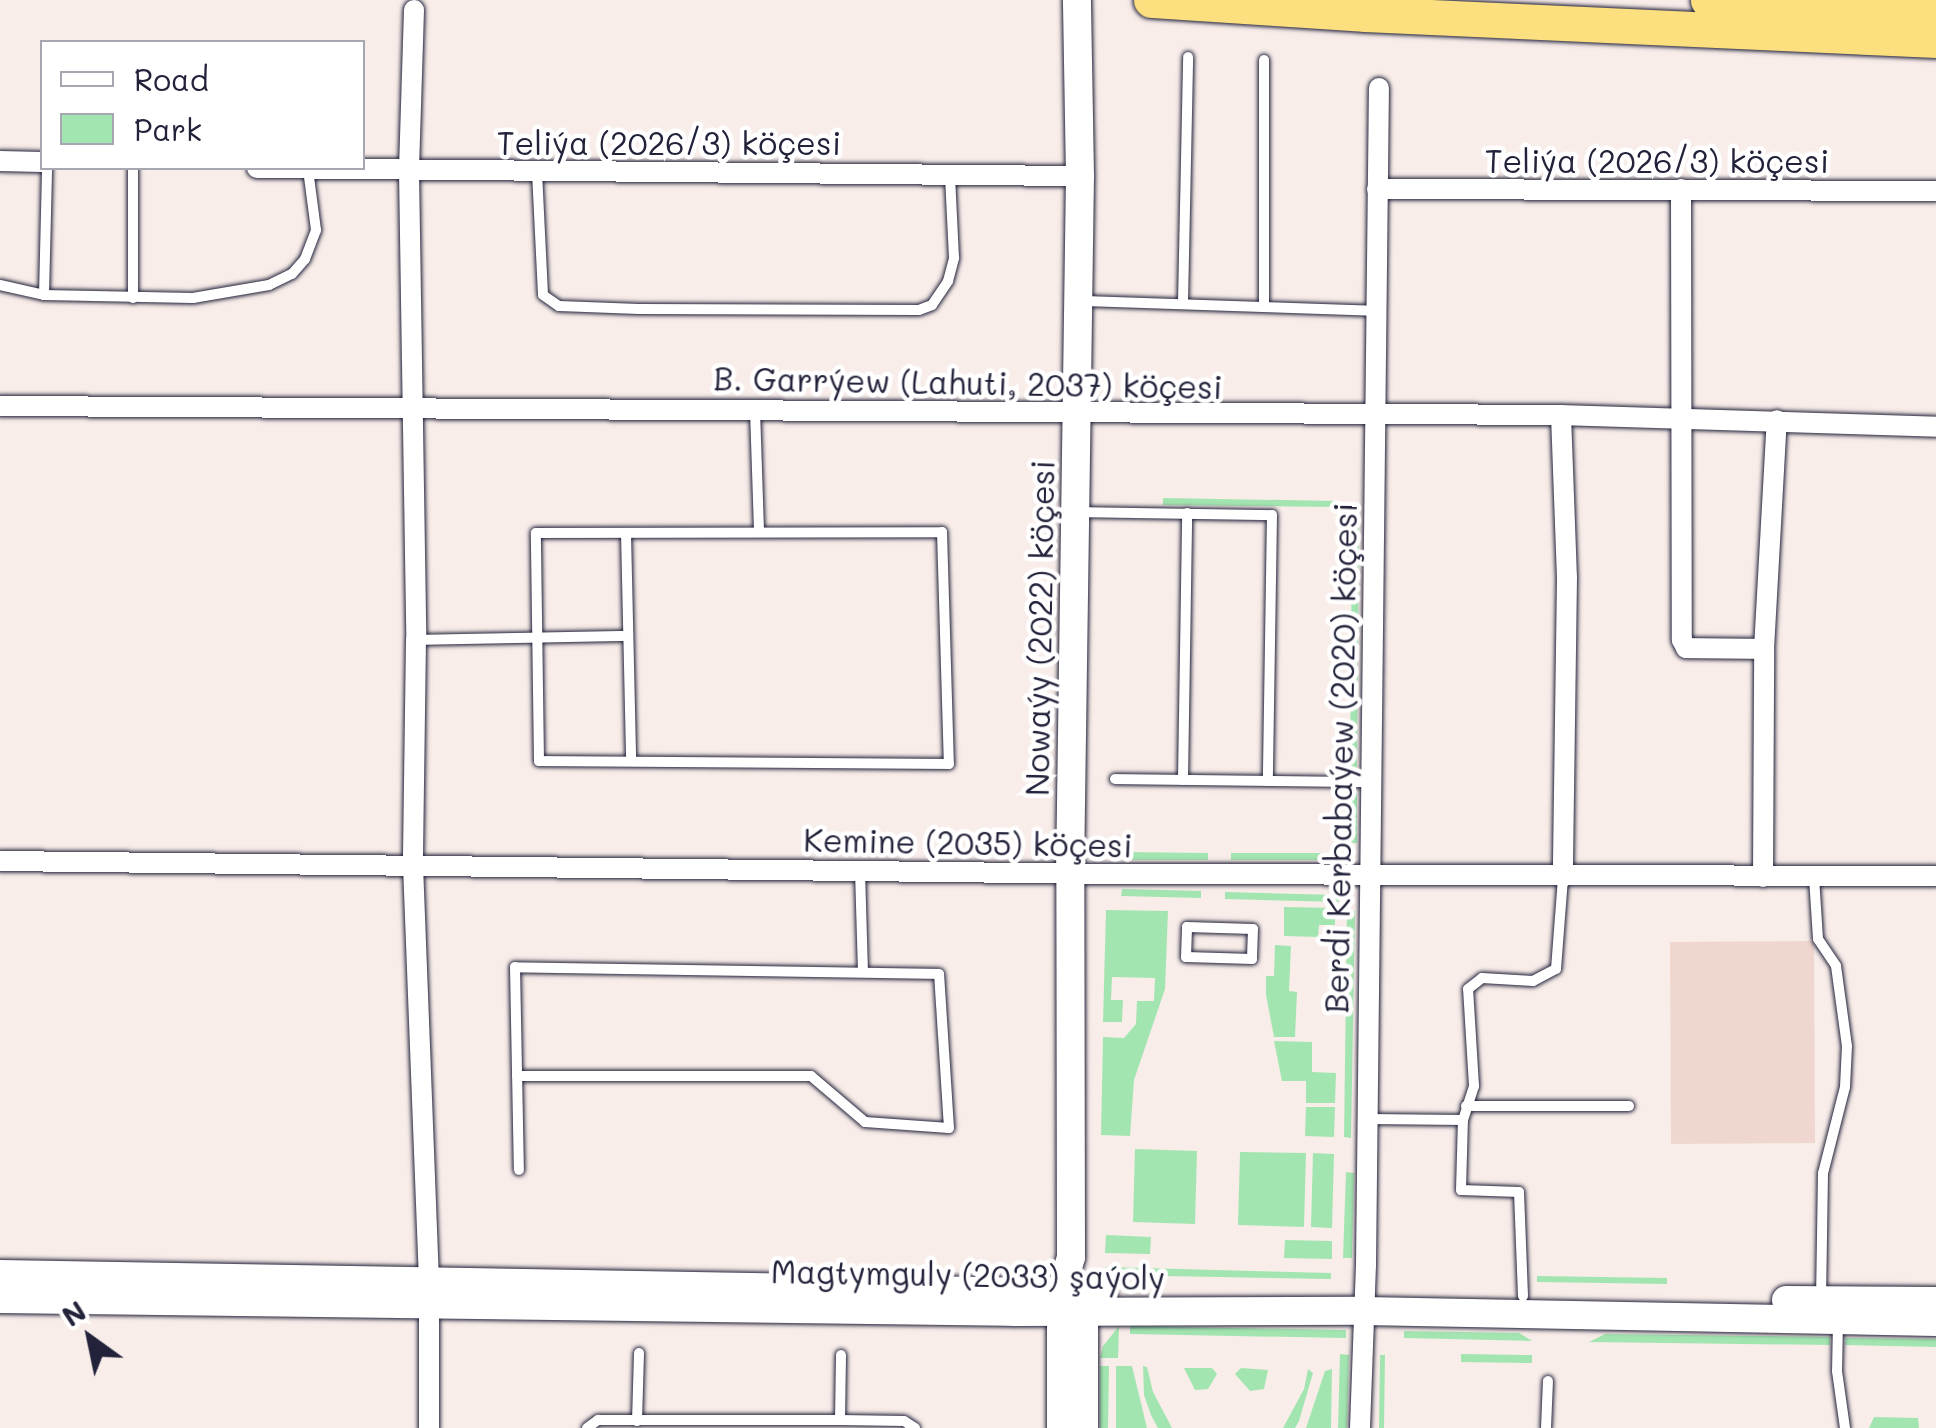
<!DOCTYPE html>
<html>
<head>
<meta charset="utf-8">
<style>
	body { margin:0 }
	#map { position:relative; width:1936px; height:1428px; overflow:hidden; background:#f8ede9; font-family:Mali,sans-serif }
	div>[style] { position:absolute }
	.built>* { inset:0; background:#efd7cf }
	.green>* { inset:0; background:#a3e5b0 }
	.roads { filter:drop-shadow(0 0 2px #22223b) drop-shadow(0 0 2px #22223b) }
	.lane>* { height:10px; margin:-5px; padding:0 5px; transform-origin:5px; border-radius:5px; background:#fff }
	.street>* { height:20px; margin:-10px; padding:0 10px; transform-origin:10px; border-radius:10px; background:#fff }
	.secondary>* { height:28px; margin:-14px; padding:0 14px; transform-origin:14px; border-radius:14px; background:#fff }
	.highway>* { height:35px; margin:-17.5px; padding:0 17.5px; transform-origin:17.5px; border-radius:17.5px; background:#fce080 }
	span { translate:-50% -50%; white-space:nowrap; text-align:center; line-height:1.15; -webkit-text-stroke:9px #fff; paint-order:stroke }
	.street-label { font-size:32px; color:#22223b }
	.legend { position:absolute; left:40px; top:40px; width:325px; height:130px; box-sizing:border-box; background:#fff; border:2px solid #a7a7b1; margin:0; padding:12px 18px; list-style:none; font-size:30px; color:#22223b }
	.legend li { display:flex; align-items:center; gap:20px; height:50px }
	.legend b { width:50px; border:2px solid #a7a7b1 }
	.north { position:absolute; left:40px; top:1288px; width:100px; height:100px; -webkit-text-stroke:8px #fff; paint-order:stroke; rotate:327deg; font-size:28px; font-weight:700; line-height:40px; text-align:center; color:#22223b }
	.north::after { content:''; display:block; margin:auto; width:35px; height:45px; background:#22223b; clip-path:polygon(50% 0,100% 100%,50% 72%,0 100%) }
</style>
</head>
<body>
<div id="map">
	<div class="built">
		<div style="clip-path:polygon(1814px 941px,1815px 1143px,1671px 1144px,1670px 942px)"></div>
	</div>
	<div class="green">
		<div style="clip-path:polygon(1163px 498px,1336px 501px,1336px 507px,1163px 505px)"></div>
		<div style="clip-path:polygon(1355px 522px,1359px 526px,1357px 767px,1354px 771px,1350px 768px,1352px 526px)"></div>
		<div style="clip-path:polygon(1345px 793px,1357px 793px,1357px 843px,1344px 843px)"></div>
		<div style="clip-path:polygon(1124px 852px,1208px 853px,1208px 860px,1124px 860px)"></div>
		<div style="clip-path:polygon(1231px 853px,1335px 853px,1335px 860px,1231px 860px)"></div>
		<div style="clip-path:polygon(1122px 889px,1201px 891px,1201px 898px,1121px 896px)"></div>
		<div style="clip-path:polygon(1225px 892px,1339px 895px,1339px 902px,1225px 899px)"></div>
		<div style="clip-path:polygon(1284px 907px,1335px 908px,1335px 925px,1319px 925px,1318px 937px,1284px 936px)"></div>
		<div style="clip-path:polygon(1106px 910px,1168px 911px,1165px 989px,1134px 1080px,1130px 1136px,1101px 1135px,1103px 1037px,1124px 1038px,1136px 1024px,1137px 1001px,1154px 1001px,1155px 978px,1112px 977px,1111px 1000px,1123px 1000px,1122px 1022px,1103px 1022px)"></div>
		<div style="clip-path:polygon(1347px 911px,1355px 911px,1351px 1138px,1344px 1137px)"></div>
		<div style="clip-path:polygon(1275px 945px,1291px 946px,1289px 991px,1297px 992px,1295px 1037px,1274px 1037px,1266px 995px,1266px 976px,1274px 976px)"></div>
		<div style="clip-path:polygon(1274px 1041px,1312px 1042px,1312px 1072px,1336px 1073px,1335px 1103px,1306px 1103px,1306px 1081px,1282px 1081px)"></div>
		<div style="clip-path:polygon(1306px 1107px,1335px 1107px,1334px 1137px,1305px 1136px)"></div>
		<div style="clip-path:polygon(1135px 1149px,1197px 1151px,1195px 1224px,1133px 1222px)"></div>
		<div style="clip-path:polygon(1240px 1152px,1306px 1153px,1304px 1227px,1238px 1225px)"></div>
		<div style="clip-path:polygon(1313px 1153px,1334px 1154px,1332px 1228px,1311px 1227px)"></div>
		<div style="clip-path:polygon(1346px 1172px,1354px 1173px,1352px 1258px,1343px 1258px)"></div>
		<div style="clip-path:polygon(1106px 1235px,1151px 1237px,1150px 1254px,1105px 1253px)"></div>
		<div style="clip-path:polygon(1285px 1240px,1332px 1241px,1332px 1259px,1284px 1258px)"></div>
		<div style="clip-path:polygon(1105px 1267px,1331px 1273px,1331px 1279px,1111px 1275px,1105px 1273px)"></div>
		<div style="clip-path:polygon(1537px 1276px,1667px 1278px,1667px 1284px,1537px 1282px)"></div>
		<div style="clip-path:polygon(1119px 1326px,1118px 1358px,1100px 1358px,1103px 1346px)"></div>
		<div style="clip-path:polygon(1130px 1326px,1346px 1330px,1346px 1338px,1130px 1334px)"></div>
		<div style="clip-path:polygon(1404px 1331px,1519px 1333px,1532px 1341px,1404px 1338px)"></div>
		<div style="clip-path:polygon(1605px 1334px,1830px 1337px,1830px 1345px,1589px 1342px)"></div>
		<div style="clip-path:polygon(1846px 1338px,1936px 1339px,1936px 1347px,1845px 1345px)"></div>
		<div style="clip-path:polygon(1340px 1354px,1349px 1355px,1347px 1428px,1338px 1428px)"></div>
		<div style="clip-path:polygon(1461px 1354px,1532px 1355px,1532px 1363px,1461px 1362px)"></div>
		<div style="clip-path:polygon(1380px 1355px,1385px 1355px,1384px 1428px,1379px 1428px)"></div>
		<div style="clip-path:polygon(1100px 1366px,1109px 1366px,1108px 1428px,1100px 1428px)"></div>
		<div style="clip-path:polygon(1116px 1366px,1132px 1366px,1147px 1428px,1116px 1428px)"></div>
		<div style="clip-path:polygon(1143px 1366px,1147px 1367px,1153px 1392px,1172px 1428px,1158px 1428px,1151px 1415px,1144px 1395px)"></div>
		<div style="clip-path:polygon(1184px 1368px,1212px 1368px,1217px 1374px,1208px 1389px,1195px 1390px)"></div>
		<div style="clip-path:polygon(1241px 1368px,1268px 1370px,1264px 1389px,1250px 1391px,1235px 1374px)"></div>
		<div style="clip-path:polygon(1308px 1369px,1313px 1373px,1299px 1421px,1295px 1428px,1283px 1428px,1304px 1389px)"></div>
		<div style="clip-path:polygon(1332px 1369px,1331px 1428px,1306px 1428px,1325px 1371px)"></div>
		<div style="clip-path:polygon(1874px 1417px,1918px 1418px,1919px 1428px,1869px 1428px)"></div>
	</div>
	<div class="roads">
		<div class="lane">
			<div style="left:1264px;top:60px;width:245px;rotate:90deg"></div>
			<div style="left:537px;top:172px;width:123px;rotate:87.2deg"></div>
			<div style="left:543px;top:295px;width:19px;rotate:35deg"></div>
			<div style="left:559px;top:306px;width:80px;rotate:2.1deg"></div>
			<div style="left:639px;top:309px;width:280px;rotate:0.2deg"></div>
			<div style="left:919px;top:310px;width:14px;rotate:-21deg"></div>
			<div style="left:932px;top:305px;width:29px;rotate:-56deg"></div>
			<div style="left:948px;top:281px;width:24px;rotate:-75deg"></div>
			<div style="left:954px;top:258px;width:83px;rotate:-92.8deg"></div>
			<div style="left:0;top:285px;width:45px;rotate:12.8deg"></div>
			<div style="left:44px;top:295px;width:149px;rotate:1.2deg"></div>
			<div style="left:193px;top:298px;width:77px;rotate:-9.7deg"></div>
			<div style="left:269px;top:285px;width:25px;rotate:-26deg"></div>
			<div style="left:292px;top:274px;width:20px;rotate:-49deg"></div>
			<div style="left:305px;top:259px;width:31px;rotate:-69deg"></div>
			<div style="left:316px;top:230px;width:62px;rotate:-97.5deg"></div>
			<div style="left:44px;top:295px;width:127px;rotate:-88.6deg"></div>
			<div style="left:133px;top:298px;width:130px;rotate:-90deg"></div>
			<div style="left:1082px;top:301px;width:294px;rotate:1.9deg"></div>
			<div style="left:1183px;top:303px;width:246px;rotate:-88.8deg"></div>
			<div style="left:755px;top:410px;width:121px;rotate:88.1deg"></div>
			<div style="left:1076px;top:512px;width:196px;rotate:0.9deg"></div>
			<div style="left:1272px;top:515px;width:266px;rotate:90.9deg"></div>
			<div style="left:942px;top:532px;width:232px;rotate:88.3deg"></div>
			<div style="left:949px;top:764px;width:410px;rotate:-179.6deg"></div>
			<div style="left:539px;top:761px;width:228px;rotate:-90.8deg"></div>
			<div style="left:536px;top:533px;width:406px;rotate:-0.1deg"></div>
			<div style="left:626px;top:533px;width:228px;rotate:88.7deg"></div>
			<div style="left:417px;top:640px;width:211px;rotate:-1.1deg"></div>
			<div style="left:1115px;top:779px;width:254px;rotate:0.7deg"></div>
			<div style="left:1183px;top:780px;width:267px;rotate:-89.1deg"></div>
			<div style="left:860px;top:871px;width:101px;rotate:88.3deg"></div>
			<div style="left:1814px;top:877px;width:62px;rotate:86.3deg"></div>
			<div style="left:1818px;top:939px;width:32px;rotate:56deg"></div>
			<div style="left:1836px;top:966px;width:81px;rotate:82.2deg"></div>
			<div style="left:1847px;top:1046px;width:41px;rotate:92.8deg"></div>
			<div style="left:1845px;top:1087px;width:89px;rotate:104.3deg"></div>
			<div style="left:1823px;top:1173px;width:127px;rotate:90.9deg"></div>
			<div style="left:1187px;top:927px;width:66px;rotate:1.7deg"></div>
			<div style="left:1253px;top:929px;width:30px;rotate:92deg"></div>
			<div style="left:1252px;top:959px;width:66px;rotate:-178.3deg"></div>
			<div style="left:1186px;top:957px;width:30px;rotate:-88deg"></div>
			<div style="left:517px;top:1076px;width:294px"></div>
			<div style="left:811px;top:1076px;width:71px;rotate:40.4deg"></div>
			<div style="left:865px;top:1122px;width:84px;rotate:4.1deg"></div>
			<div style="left:949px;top:1128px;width:154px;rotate:-93.7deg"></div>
			<div style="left:939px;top:974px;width:424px;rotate:-179.1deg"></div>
			<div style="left:515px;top:967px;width:203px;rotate:88.9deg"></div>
			<div style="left:1466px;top:1106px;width:163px"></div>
			<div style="left:1368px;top:1119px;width:95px;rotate:0.6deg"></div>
			<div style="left:1523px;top:1296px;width:104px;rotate:-92.2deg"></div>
			<div style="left:1519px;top:1192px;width:58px;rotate:-178deg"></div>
			<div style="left:1461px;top:1190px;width:70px;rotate:-88.4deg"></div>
			<div style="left:1463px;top:1120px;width:36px;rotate:-72deg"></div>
			<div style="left:1474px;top:1086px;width:97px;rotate:-93.5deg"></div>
			<div style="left:1468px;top:989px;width:18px;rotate:-38deg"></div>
			<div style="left:1482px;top:978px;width:51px;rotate:3.4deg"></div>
			<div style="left:1533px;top:981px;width:26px;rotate:-28deg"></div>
			<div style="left:1556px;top:969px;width:92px;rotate:-85.6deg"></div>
			<div style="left:1838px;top:1321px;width:50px;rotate:91.1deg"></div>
			<div style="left:1837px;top:1371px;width:58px;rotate:82deg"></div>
			<div style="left:840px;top:1420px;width:65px;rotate:-89.1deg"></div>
			<div style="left:637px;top:1421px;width:68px;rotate:-88.3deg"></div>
			<div style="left:587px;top:1428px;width:14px;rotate:-36deg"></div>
			<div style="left:598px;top:1420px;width:242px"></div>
			<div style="left:840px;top:1420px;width:64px;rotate:0.9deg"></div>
			<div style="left:904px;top:1421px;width:13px;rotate:32deg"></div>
			<div style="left:1546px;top:1428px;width:47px;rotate:-87.6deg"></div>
		</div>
		<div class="street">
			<div style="left:414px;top:10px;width:161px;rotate:91.8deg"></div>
			<div style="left:409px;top:171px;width:469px;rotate:89.1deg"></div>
			<div style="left:416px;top:640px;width:225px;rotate:90.8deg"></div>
			<div style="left:413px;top:865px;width:414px;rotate:87.8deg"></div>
			<div style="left:429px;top:1279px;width:149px;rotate:90deg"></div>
			<div style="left:0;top:161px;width:42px;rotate:1.4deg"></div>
			<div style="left:257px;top:168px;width:823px;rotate:0.56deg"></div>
			<div style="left:1377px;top:189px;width:559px;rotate:0.2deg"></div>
			<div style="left:1681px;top:189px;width:451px;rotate:89.9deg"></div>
			<div style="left:1682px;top:640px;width:9px;rotate:63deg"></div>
			<div style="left:1686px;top:648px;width:78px;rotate:0.7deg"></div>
			<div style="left:0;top:406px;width:1561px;rotate:0.33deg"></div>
			<div style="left:1561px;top:415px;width:375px;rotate:1.8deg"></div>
			<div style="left:1561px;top:415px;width:162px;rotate:87.9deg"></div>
			<div style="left:1567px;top:577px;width:300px;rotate:90.8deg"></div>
			<div style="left:0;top:861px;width:1117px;rotate:0.67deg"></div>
			<div style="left:1117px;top:874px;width:819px;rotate:0.14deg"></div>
			<div style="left:1763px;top:877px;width:228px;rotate:-89.7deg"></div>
			<div style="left:1764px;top:649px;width:229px;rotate:-86.8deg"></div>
			<div style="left:1360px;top:1428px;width:163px;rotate:-87.9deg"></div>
			<div style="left:1366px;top:1265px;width:1177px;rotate:-89.37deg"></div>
		</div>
		<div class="secondary">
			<div style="left:0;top:1274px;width:1103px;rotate:0.99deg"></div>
			<div style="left:0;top:1299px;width:1015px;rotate:0.73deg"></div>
			<div style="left:1015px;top:1312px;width:349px;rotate:-0.2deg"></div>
			<div style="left:1364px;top:1311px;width:572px;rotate:1.1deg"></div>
			<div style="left:1786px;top:1300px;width:150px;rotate:0.4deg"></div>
			<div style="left:1061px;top:1428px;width:136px;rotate:-90deg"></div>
			<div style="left:1061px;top:1292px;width:36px;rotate:-74deg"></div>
			<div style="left:1071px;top:1257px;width:383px;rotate:-90.1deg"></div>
			<div style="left:1070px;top:874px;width:698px;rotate:-89.18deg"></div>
			<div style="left:1080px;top:176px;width:176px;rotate:-91deg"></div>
			<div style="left:1084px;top:1428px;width:132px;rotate:-90deg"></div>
		</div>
		<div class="highway">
			<div style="left:1151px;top:0;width:214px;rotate:3.7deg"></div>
			<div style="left:1365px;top:14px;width:572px;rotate:2.61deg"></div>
			<div style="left:1708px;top:0;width:228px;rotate:1.5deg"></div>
		</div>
	</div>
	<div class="street-label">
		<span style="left:669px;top:142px">Teliýa (2026/3) köçesi</span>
		<span style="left:1657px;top:160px">Teliýa (2026/3) köçesi</span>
		<span style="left:968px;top:382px;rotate:1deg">B. Garrýew (Lahuti, 2037) köçesi</span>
		<span style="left:1039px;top:628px;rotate:-89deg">Nowaýy (2022) köçesi</span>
		<span style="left:1340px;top:758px;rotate:-89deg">Berdi Kerbabaýew (2020) köçesi</span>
		<span style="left:968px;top:842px;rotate:1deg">Kemine (2035) köçesi</span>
		<span style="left:968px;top:1274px;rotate:1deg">Magtymguly (2033) şaýoly</span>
	</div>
	<ul class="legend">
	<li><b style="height:12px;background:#fff"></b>Road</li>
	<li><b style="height:28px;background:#a3e5b0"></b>Park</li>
	</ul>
	<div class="north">N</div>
</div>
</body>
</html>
